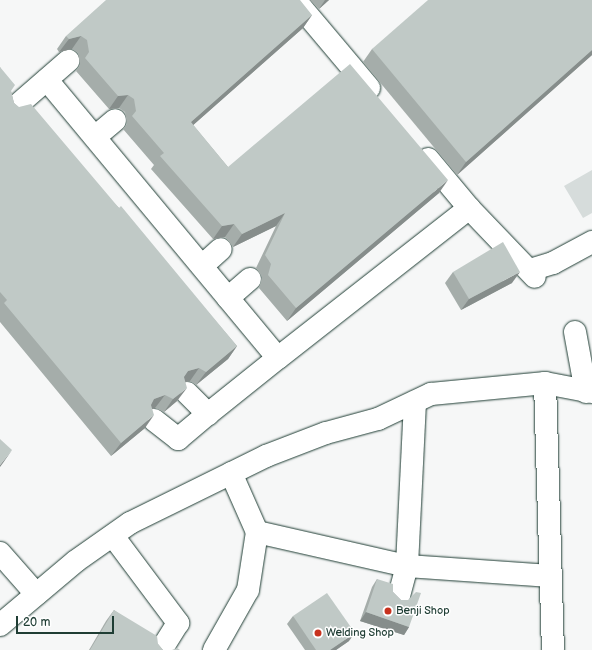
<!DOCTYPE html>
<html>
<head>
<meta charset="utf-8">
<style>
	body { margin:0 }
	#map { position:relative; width:592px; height:650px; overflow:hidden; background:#f6f7f7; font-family:"Balsamiq Sans",sans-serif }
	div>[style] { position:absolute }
	.green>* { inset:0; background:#d6dcdb }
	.roads { filter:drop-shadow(0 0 1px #1f3d34) drop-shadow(0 0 1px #1f3d34) }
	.street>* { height:22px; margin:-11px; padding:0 11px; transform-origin:11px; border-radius:11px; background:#fff }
	.wall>* { inset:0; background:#a5adaa }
	.shaded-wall>* { inset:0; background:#868d8b }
	.building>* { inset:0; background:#c0c9c6 }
	.dots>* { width:11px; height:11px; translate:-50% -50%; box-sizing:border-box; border:2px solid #fff; border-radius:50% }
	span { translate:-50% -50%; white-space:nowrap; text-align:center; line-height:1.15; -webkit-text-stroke:3px #fff; paint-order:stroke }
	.poi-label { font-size:11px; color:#1f3d34 }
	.left { translate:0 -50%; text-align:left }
	.scale { position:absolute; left:16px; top:616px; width:98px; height:18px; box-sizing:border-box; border:2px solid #1f3d34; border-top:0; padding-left:5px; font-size:12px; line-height:14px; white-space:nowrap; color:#1f3d34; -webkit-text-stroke:3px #fff; paint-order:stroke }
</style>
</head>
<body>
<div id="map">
	<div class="green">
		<div style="clip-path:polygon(592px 170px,592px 213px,583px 218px,564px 186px)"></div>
	</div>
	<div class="roads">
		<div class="street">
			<div style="left:295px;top:0;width:115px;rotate:49.9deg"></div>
			<div style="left:47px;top:80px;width:361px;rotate:50.3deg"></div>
			<div style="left:278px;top:358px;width:243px;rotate:-38.1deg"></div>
			<div style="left:469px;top:208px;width:64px;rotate:-129.9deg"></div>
			<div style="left:14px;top:108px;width:72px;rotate:-41deg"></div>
			<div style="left:95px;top:137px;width:26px;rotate:-40deg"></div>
			<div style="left:469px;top:208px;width:95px;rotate:46.3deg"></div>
			<div style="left:202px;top:266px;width:25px;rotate:-42deg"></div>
			<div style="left:530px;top:270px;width:24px;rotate:-17deg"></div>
			<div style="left:553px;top:263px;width:44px;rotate:-28.3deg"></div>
			<div style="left:228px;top:298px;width:29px;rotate:-41deg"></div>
			<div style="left:575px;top:332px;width:61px;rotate:79.6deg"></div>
			<div style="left:545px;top:383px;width:267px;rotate:88.3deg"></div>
			<div style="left:187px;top:393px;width:30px;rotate:45deg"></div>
			<div style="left:208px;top:414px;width:90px;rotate:-38.7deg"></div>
			<div style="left:415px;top:402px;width:164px;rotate:92.8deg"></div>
			<div style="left:407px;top:566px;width:144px;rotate:4deg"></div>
			<div style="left:154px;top:420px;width:31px;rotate:38deg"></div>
			<div style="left:178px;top:439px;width:39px;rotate:-40deg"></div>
			<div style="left:231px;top:473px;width:64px;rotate:66.2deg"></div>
			<div style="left:257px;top:532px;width:154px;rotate:12.8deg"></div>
			<div style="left:407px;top:566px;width:31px;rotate:105deg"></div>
			<div style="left:113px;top:536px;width:109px;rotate:53.2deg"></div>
			<div style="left:178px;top:623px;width:32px;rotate:122deg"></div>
			<div style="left:0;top:553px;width:55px;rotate:48.7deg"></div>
			<div style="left:0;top:625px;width:99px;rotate:-40.1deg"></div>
			<div style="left:76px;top:561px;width:66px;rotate:-35.1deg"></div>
			<div style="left:130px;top:523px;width:152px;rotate:-26.2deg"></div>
			<div style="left:266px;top:456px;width:64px;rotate:-21deg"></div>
			<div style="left:326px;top:433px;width:54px;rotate:-15.1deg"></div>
			<div style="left:378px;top:419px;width:59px;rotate:-25.3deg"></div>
			<div style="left:431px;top:394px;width:115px;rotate:-5.5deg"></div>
			<div style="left:545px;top:383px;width:48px;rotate:10.8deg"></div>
			<div style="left:214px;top:650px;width:69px;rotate:-60.5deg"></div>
			<div style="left:248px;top:590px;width:59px;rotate:-81.2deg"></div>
		</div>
	</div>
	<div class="wall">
		<div style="clip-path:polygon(310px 0,329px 0,319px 9px)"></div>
		<div style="clip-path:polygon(592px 0,592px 55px,457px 175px,363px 62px,372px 49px)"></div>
		<div style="clip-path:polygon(312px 15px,303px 28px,193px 125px,228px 167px,439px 193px,287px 321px,259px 288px,262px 277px,256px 268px,276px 226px,233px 247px,225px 237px,213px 239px,151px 169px,154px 165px,123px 129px,127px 124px,125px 112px,119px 108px,109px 109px,76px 71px,80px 65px,78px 53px,72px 49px,59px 52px,57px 49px,66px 36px)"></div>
		<div style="clip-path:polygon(0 67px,11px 91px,14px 103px,119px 208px,237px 346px,228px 359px,196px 385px,190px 381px,185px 382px,177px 401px,164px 412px,155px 408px,152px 409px,145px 428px,111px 456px,0 322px)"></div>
		<div style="clip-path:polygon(453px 272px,512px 283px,461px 310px,445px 283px)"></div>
		<div style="clip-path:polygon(377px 579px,393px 592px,401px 600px,408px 600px,409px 627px,404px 635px,360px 621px,372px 587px)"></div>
		<div style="clip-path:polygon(114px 610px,158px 644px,163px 650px,89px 650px,106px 621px)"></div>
		<div style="clip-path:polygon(293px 616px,349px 641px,336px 650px,305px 650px,287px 624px)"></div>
	</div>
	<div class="shaded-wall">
		<div style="clip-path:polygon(325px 0,329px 0,319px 9px)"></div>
		<div style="clip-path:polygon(312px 15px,303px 28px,182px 135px,191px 122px)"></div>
		<div style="clip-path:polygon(81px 36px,72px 49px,59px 52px,69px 39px)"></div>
		<div style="clip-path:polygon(592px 50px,592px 55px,457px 175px,466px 162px)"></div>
		<div style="clip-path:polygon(128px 95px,119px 108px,109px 109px,118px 96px)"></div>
		<div style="clip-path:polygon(448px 180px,439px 193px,287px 321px,296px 308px)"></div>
		<div style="clip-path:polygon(285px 213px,276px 226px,233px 247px,242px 234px)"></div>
		<div style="clip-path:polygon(234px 224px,225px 237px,213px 239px,222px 226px)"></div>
		<div style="clip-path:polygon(520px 272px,512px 283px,461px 310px,469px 299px)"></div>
		<div style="clip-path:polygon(237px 346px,228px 359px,196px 385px,206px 372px)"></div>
		<div style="clip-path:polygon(199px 368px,190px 381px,178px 384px,188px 371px)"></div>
		<div style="clip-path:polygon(187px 388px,177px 401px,164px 412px,173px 399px)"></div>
		<div style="clip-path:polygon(165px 395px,155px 408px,144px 412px,154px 399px)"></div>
		<div style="clip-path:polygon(154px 415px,145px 428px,111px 456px,121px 443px)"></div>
		<div style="clip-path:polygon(12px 450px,3px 463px,0 467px,0 465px)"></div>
		<div style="clip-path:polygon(366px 612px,409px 627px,404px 635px,360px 621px)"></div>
		<div style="clip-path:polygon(355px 633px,349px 641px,336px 650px,330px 650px)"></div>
	</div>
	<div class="building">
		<div style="clip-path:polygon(106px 0,300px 0,312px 15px,191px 122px,228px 167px,350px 64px,448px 180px,296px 308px,268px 275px,271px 264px,265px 255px,285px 213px,242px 234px,234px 224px,222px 226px,160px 156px,164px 153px,132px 116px,136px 111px,134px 99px,128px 95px,118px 96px,85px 58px,89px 52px,87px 40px,81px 36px,69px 39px,66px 36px)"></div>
		<div style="clip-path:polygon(428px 0,592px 0,592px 50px,466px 162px,372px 49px)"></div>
		<div style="clip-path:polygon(0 67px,15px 85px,11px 91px,14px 103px,19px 107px,31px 104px,119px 208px,121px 206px,237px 346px,206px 372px,199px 368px,188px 371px,184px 377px,187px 388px,173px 399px,165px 395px,154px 399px,151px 405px,154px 415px,121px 443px,4px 303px,7px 300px,0 292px)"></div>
		<div style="clip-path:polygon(503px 242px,520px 272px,469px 299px,453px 272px)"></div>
		<div style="clip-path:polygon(0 439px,12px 450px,0 465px)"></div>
		<div style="clip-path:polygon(377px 579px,393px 584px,393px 592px,401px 600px,408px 600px,416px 592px,421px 593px,409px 627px,366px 612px)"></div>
		<div style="clip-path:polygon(327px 593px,355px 633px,330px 650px,316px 650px,293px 616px)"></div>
		<div style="clip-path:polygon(114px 610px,157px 636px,158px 644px,163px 650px,90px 650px)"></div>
		<div style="clip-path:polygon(177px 648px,180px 650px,172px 650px)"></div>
	</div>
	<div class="dots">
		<div style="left:388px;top:611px;background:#c8321e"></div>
		<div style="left:318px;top:633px;background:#c8321e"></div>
	</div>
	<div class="poi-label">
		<span class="left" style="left:396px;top:611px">Benji Shop</span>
		<span class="left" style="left:326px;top:633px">Welding Shop</span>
	</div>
	<div class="scale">20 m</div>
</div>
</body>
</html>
